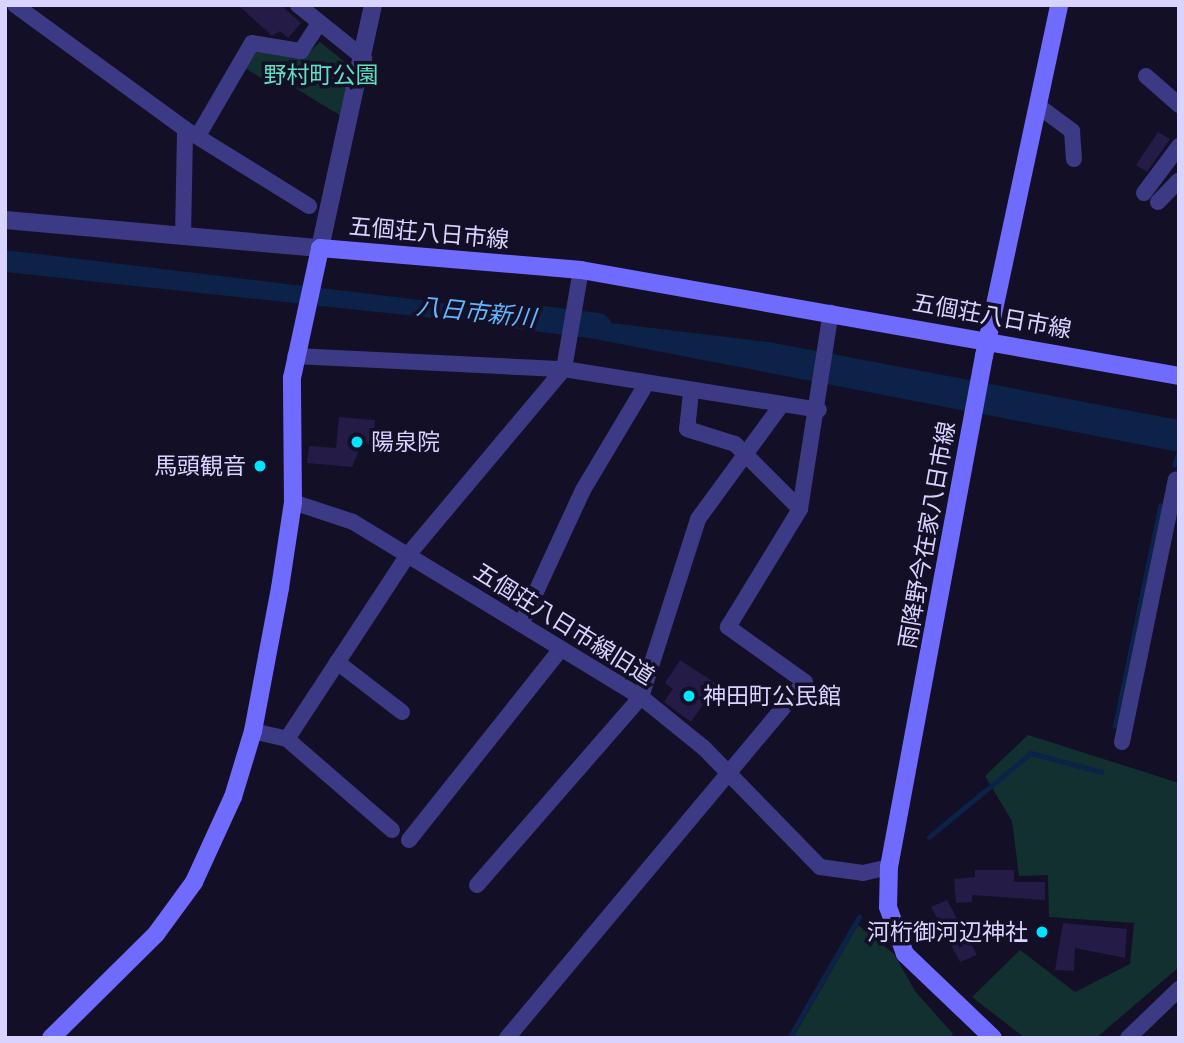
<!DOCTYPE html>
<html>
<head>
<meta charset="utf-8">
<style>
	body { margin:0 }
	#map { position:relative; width:1184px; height:1043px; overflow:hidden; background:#130f26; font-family:Cabin,"Noto Sans JP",sans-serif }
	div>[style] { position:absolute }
	.green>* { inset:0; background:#12302f }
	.water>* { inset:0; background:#0c2248 }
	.stream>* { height:4.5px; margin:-2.25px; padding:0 2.25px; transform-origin:2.25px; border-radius:2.25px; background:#0c2248 }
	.river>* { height:26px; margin:-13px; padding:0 13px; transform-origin:13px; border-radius:13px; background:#0c2248 }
	.building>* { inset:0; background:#241b47 }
	.minor>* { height:16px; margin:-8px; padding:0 8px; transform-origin:8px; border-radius:8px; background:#3d3a85 }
	.tertiary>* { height:18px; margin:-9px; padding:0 9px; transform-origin:9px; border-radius:9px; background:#3d3a85 }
	.secondary>* { height:18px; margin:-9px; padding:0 9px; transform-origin:9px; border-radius:9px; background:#6f6bff }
	.dots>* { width:19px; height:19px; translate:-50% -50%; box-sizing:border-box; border:4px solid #130f26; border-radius:50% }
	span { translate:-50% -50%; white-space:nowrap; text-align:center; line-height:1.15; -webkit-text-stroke:7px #130f26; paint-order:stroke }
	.park-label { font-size:23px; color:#5fe0c0 }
	.street-label { font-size:23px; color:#d9d4ff }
	.poi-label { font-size:23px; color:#d9d4ff }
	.left { translate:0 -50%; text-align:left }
	.right { translate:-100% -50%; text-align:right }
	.water-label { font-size:24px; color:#62b6ff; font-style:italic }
	.frame { position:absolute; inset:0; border:7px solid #d9d4ff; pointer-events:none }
</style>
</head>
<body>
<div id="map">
	<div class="green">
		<div style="clip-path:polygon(320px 42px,355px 70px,341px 116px,274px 75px,270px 83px,243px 67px,254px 50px,303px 58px)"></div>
		<div style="clip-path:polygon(1028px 735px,1179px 783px,1179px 967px,1096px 1038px,1025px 1038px,972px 997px,1020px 950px,1075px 992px,1130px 964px,1134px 923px,1049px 917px,1048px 875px,1019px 876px,1012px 821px,985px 776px)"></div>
		<div style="clip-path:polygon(858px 925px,894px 954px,915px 991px,953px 1034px,950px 1038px,793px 1038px)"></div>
	</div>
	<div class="water">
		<div style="clip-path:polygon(5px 250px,769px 342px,1179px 420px,1179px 452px,553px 331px,5px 272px)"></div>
	</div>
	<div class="stream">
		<div style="left:1174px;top:465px;width:14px;rotate:-69deg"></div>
		<div style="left:1115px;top:726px;width:225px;rotate:-78.4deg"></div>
		<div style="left:929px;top:837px;width:132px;rotate:-39.5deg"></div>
		<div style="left:1031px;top:753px;width:73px;rotate:15deg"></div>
		<div style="left:789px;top:1038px;width:140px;rotate:-60deg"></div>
	</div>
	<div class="river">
		<div style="left:512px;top:315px;width:87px;rotate:7.3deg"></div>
	</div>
	<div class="building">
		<div style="clip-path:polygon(238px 5px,281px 5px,301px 23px,288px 38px,280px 31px,272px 36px)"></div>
		<div style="clip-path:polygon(1158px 132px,1170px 139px,1147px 172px,1136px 165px)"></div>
		<div style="clip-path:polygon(339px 417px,375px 420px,373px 444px,362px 443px,352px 467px,307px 463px,309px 446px,336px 448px)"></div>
		<div style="clip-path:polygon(680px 660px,717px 684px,691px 722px,664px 702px,673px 689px,665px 683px)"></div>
		<div style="clip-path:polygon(975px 870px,1014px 870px,1014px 882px,1045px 882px,1045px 900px,972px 895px,972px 902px,956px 903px,954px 879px,975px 877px)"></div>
		<div style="clip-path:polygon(947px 900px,977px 955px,960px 962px,931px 907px)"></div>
		<div style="clip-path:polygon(1063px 923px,1127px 929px,1125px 958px,1075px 948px,1074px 971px,1055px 970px)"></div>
	</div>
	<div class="minor">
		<div style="left:15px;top:5px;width:210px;rotate:36.1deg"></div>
		<div style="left:185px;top:129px;width:146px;rotate:31.8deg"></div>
		<div style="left:298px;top:5px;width:85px;rotate:38.8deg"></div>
		<div style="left:1146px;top:76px;width:44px;rotate:41.3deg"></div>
		<div style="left:1037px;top:105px;width:44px;rotate:36.6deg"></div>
		<div style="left:1072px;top:131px;width:28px;rotate:86deg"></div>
		<div style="left:199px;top:134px;width:105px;rotate:-59.8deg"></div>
		<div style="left:252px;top:43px;width:50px;rotate:9.3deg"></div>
		<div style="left:301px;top:51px;width:33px;rotate:-57deg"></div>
		<div style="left:1144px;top:193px;width:59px;rotate:-53.3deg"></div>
		<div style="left:1158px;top:202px;width:30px;rotate:-46deg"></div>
		<div style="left:183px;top:237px;width:108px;rotate:-88.9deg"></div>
		<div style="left:295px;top:356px;width:269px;rotate:2.8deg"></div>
		<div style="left:564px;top:369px;width:258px;rotate:9.1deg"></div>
		<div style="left:691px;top:392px;width:37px;rotate:96deg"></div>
		<div style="left:687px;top:429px;width:50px;rotate:17.4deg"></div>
		<div style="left:735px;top:444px;width:92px;rotate:45deg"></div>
		<div style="left:293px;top:502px;width:63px;rotate:18.4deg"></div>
		<div style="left:353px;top:522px;width:337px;rotate:31.3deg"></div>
		<div style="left:641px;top:697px;width:81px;rotate:39deg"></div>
		<div style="left:704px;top:748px;width:166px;rotate:45.7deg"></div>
		<div style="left:820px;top:867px;width:43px;rotate:7.9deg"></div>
		<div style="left:863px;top:873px;width:27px;rotate:-13deg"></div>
		<div style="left:522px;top:622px;width:145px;rotate:-65.2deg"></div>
		<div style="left:583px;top:490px;width:121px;rotate:-59.2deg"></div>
		<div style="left:337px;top:662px;width:82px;rotate:37.6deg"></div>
		<div style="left:253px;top:731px;width:35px;rotate:13deg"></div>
		<div style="left:1122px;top:742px;width:268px;rotate:-78.4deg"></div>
		<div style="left:392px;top:830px;width:139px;rotate:-139.1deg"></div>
		<div style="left:287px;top:739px;width:219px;rotate:-56.7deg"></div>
		<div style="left:407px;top:556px;width:244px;rotate:-50deg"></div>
		<div style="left:564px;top:369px;width:100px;rotate:-80.3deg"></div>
		<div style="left:409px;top:840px;width:244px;rotate:-51.5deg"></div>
		<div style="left:477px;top:885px;width:249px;rotate:-48.9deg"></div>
		<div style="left:641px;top:697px;width:187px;rotate:-72.2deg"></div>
		<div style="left:698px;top:519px;width:139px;rotate:-53.8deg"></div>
		<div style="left:507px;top:1038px;width:464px;rotate:-50.1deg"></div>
		<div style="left:805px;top:682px;width:95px;rotate:-144.5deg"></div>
		<div style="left:728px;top:627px;width:138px;rotate:-58.6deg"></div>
		<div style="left:800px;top:509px;width:199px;rotate:-81.1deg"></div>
		<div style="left:1128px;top:1038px;width:71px;rotate:-43.9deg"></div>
	</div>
	<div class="tertiary">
		<div style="left:5px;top:220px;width:316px;rotate:5.1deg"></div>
		<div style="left:320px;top:248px;width:249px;rotate:-77.7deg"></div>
	</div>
	<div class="secondary">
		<div style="left:51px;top:1038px;width:148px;rotate:-44.7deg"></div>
		<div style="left:156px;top:934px;width:64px;rotate:-53.8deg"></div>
		<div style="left:194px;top:882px;width:94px;rotate:-65.4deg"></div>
		<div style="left:233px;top:797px;width:69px;rotate:-73.1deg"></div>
		<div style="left:253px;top:731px;width:146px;rotate:-79.3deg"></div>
		<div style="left:280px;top:588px;width:87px;rotate:-81.4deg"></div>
		<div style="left:293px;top:502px;width:124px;rotate:-90.5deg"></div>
		<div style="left:292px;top:378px;width:133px;rotate:-77.8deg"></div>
		<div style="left:320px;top:248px;width:262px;rotate:4.8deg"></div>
		<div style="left:581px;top:270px;width:607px;rotate:10.05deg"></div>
		<div style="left:993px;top:1038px;width:122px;rotate:-136.3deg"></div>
		<div style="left:905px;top:954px;width:50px;rotate:-109.9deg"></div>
		<div style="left:888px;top:907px;width:40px;rotate:-88.6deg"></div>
		<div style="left:889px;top:867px;width:520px;rotate:-79.47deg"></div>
		<div style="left:984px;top:356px;width:359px;rotate:-77.9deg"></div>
	</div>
	<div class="dots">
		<div style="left:357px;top:442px;background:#00e5ff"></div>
		<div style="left:260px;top:466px;background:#00e5ff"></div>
		<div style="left:689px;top:696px;background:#00e5ff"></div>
		<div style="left:1042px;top:932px;background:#00e5ff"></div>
	</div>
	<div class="park-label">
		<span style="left:321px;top:75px">野村町公園</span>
	</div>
	<div class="street-label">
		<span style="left:429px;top:233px;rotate:5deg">五個荘八日市線</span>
		<span style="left:992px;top:316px;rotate:10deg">五個荘八日市線</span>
		<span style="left:927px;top:535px;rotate:-80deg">雨降野今在家八日市線</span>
		<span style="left:564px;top:624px;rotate:32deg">五個荘八日市線旧道</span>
	</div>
	<div class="poi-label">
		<span class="left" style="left:371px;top:442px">陽泉院</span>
		<span class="right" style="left:246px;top:466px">馬頭観音</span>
		<span class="left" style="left:703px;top:696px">神田町公民館</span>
		<span class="right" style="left:1028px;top:932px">河桁御河辺神社</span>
	</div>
	<div class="water-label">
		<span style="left:476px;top:312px;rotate:6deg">八日市新川</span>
	</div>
	<div class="frame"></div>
</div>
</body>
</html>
